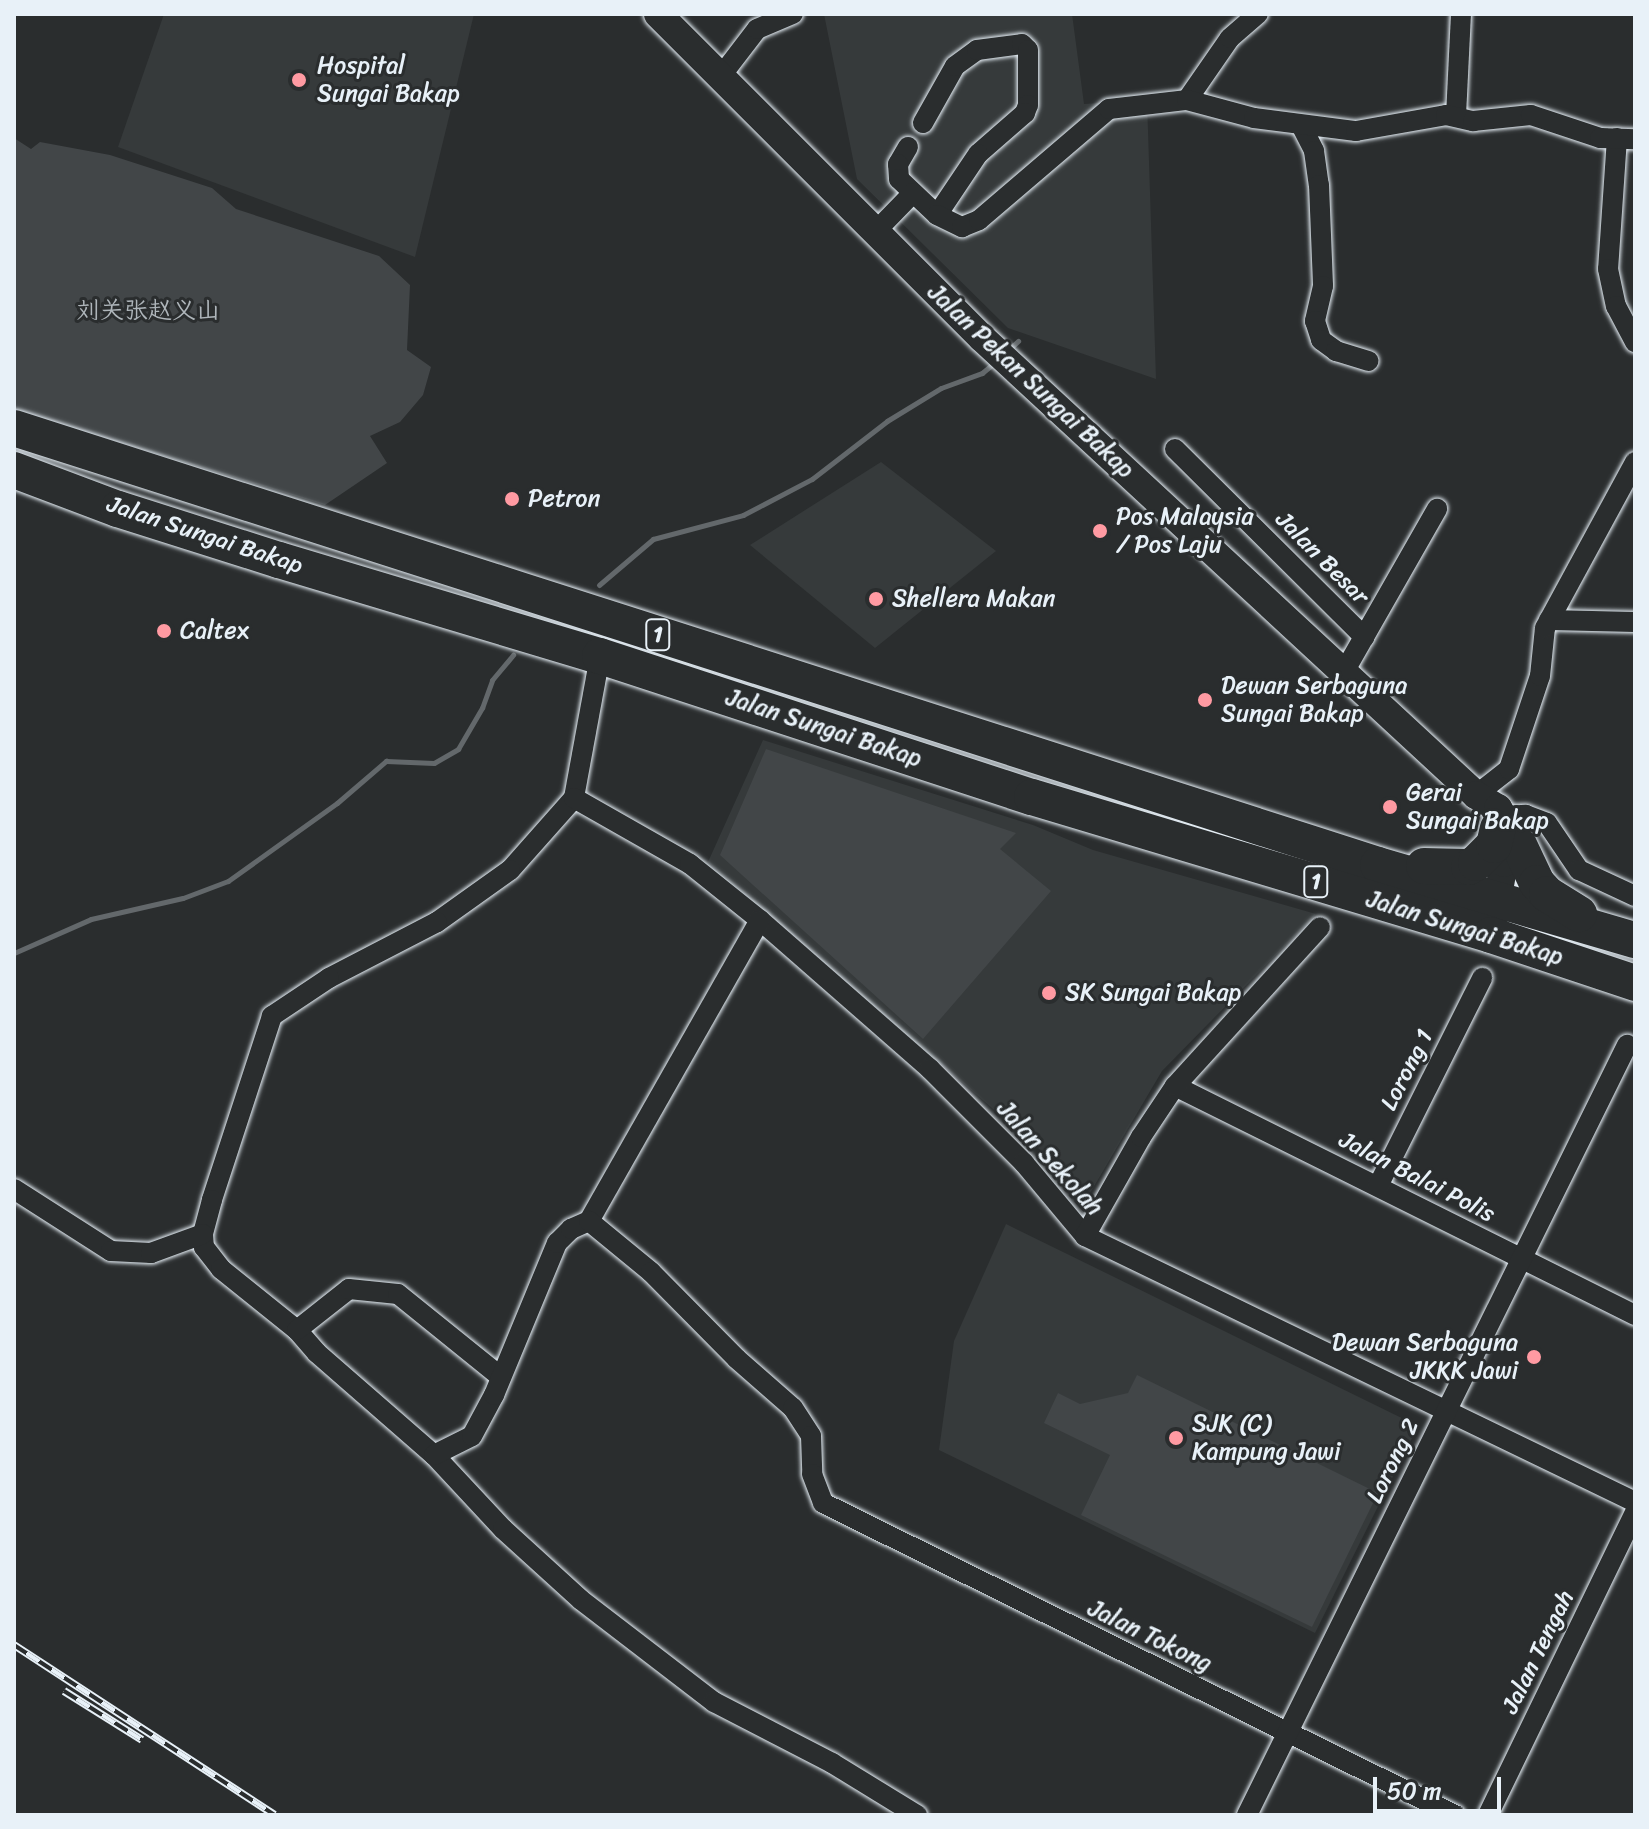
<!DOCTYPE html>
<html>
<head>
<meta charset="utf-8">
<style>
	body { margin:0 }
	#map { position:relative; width:1649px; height:1829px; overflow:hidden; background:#2a2d2e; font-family:Sriracha,"LXGW WenKai TC",sans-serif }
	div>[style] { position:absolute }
	.built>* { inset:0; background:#363a3b }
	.green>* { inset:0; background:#424648 }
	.stream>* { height:5px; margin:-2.5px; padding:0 2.5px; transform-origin:2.5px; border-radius:2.5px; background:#63686b }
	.roads { filter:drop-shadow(0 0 2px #e8f1f8) drop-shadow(0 0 2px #e8f1f8) }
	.street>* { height:20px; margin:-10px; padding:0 10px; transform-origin:10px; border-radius:10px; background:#2a2d2e }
	.secondary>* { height:28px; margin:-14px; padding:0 14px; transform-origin:14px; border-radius:14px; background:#2a2d2e }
	.highway>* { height:36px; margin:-18px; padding:0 18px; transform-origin:18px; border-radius:18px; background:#2a2d2e }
	.rail>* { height:8px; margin-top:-4px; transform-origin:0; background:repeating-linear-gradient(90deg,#2a2d2e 0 15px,#e8f1f8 0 30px); box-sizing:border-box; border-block:2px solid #e8f1f8 }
	.dots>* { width:22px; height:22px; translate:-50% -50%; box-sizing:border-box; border:4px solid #2a2d2e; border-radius:50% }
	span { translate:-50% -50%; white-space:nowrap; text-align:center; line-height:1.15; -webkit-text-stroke:6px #2a2d2e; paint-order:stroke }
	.shield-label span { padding:2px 6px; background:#2a2d2e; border:2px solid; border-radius:6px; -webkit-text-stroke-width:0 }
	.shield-label { font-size:22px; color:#e8f1f8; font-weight:700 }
	.poi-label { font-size:24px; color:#e8f1f8 }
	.left { translate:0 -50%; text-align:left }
	.right { translate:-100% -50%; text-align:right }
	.park-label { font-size:24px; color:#aeb5ba }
	.street-label { font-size:24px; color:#e8f1f8 }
	.frame { position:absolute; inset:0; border:16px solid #e8f1f8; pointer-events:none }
	.scale { position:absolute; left:1373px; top:1777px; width:128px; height:36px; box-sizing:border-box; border:4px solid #e8f1f8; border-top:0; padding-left:10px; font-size:24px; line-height:28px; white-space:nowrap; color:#e8f1f8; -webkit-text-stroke:6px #2a2d2e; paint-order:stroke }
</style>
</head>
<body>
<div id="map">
	<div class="built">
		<div style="clip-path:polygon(164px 14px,474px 14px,415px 257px,118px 147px)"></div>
		<div style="clip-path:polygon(824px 14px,1072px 14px,1084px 104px,1147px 100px,1156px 379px,1008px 328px,857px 179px)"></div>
		<div style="clip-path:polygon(881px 462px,996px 551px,875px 648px,750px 545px)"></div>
		<div style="clip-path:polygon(763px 740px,1033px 825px,1093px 850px,1316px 914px,1162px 1071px,1090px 1193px,708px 862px)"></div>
		<div style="clip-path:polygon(1006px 1224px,1418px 1426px,1315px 1633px,939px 1450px,954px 1341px)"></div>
	</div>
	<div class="green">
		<div style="clip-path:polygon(14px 138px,31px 149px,40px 142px,110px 155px,212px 188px,236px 209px,379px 256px,410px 285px,407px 350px,431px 367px,423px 395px,400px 422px,370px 436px,387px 463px,325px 505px,14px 410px)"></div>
		<div style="clip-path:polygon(766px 749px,1016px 833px,1000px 849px,1051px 891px,923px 1039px,720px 855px)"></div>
		<div style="clip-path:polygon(1137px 1375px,1378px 1493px,1312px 1627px,1081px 1515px,1110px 1455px,1044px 1423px,1058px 1393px,1080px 1404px,1128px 1393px)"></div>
	</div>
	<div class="stream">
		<div style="left:1007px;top:351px;width:15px;rotate:-42deg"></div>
		<div style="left:599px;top:585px;width:71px;rotate:-40.4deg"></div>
		<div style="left:653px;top:539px;width:93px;rotate:-14.9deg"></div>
		<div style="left:743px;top:515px;width:78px;rotate:-27.6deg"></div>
		<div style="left:812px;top:479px;width:95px;rotate:-37.7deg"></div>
		<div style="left:887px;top:421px;width:63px;rotate:-31.4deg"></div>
		<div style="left:941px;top:388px;width:44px;rotate:-20.1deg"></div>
		<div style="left:982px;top:373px;width:16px;rotate:-40deg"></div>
		<div style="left:14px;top:953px;width:84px;rotate:-23.8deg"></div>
		<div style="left:91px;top:919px;width:94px;rotate:-12.9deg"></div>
		<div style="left:183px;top:898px;width:48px;rotate:-20.7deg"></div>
		<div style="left:228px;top:881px;width:134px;rotate:-35.6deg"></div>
		<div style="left:337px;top:803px;width:65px;rotate:-40.6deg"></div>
		<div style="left:386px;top:761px;width:48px;rotate:2.4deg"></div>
		<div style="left:434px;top:763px;width:28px;rotate:-30deg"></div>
		<div style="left:458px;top:749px;width:48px;rotate:-59.7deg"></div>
		<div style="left:482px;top:708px;width:30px;rotate:-70deg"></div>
		<div style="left:492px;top:680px;width:33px;rotate:-50deg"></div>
	</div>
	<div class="roads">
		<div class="street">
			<div style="left:721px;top:76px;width:59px;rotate:-52.5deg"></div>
			<div style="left:757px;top:29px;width:39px;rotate:-23deg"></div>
			<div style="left:1187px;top:100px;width:75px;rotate:-55.3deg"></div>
			<div style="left:1230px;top:38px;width:37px;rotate:-41deg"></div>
			<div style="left:1456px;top:116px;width:102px;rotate:-87.2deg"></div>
			<div style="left:923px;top:123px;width:65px;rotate:-60.7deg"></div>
			<div style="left:955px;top:66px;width:27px;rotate:-36deg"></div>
			<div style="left:977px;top:50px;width:45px;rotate:-7.6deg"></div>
			<div style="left:1022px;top:44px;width:8px;rotate:45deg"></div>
			<div style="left:1028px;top:50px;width:55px;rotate:90deg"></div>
			<div style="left:1028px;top:105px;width:9px;rotate:111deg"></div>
			<div style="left:1025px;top:113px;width:62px;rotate:138.9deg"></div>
			<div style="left:978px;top:154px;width:73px;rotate:123.9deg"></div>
			<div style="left:1302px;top:127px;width:27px;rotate:63deg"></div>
			<div style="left:1314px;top:151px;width:34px;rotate:82deg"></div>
			<div style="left:1319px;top:185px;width:101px;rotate:87.7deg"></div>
			<div style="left:1323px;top:286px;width:36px;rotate:103deg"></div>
			<div style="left:1315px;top:321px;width:20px;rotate:72deg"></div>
			<div style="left:1321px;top:340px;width:19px;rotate:36deg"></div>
			<div style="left:1336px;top:351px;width:34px;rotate:17deg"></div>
			<div style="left:1617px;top:138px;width:131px;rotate:93.9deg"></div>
			<div style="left:1608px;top:269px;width:38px;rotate:78deg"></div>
			<div style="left:1616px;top:306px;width:41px;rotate:62.2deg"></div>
			<div style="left:908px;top:147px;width:20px;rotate:120deg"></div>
			<div style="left:898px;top:164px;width:15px;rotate:86deg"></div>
			<div style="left:899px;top:179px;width:52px;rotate:43.5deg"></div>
			<div style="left:937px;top:215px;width:28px;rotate:26deg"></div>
			<div style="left:962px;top:227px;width:18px;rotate:-22deg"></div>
			<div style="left:979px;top:220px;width:171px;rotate:-40.5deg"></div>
			<div style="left:1109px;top:109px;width:79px;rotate:-6.6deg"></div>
			<div style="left:1187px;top:100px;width:69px;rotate:15deg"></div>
			<div style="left:1254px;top:118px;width:103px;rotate:7.3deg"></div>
			<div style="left:1356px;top:131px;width:91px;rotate:-10.1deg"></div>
			<div style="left:1446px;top:115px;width:28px;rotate:13deg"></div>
			<div style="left:1473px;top:121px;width:58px;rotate:-5.9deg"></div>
			<div style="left:1531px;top:115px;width:73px;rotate:18.4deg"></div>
			<div style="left:1600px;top:138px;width:35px;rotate:2deg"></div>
			<div style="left:876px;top:231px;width:53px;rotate:-45.8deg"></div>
			<div style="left:1175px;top:449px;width:267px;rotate:44.8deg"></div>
			<div style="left:1549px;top:620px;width:86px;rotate:1.3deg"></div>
			<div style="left:600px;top:656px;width:144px;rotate:100.4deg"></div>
			<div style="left:574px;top:798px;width:96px;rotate:131.6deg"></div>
			<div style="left:510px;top:870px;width:90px;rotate:144.5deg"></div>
			<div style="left:437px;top:922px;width:122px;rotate:152.6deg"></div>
			<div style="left:329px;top:978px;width:69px;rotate:146.3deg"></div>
			<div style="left:272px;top:1016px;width:194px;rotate:108.1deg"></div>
			<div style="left:212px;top:1200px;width:35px;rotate:105deg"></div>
			<div style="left:203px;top:1234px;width:13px;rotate:86deg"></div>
			<div style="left:204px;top:1247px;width:28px;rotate:52deg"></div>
			<div style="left:221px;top:1269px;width:97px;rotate:38.8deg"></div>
			<div style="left:297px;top:1330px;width:30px;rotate:49deg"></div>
			<div style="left:317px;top:1353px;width:155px;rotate:41.1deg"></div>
			<div style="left:434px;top:1455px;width:101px;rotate:47deg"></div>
			<div style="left:503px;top:1529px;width:105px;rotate:42.3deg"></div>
			<div style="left:581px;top:1600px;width:168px;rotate:37.5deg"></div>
			<div style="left:714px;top:1702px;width:133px;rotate:27.3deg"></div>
			<div style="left:832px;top:1763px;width:100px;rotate:31.5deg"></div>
			<div style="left:1344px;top:672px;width:188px;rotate:-60.3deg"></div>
			<div style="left:1476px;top:795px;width:42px;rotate:-38.2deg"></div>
			<div style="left:1509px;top:769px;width:98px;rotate:-71.6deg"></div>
			<div style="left:1540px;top:676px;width:48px;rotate:-84.1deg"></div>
			<div style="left:1545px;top:628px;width:189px;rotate:-61.5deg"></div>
			<div style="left:574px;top:798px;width:133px;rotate:29.6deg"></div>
			<div style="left:690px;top:864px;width:90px;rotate:38.7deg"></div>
			<div style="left:760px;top:920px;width:226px;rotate:41.2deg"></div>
			<div style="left:930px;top:1069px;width:133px;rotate:45deg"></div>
			<div style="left:1024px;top:1163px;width:95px;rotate:50.1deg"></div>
			<div style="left:1085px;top:1236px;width:611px;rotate:25.81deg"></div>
			<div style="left:1504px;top:816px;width:22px;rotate:-3deg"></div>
			<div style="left:1526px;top:815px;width:22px;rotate:21deg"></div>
			<div style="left:1547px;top:823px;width:57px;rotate:55.8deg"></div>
			<div style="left:1579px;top:870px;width:62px;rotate:24.9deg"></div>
			<div style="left:1175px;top:1086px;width:514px;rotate:26.47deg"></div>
			<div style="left:1378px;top:1186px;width:233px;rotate:-63.4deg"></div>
			<div style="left:14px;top:1189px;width:115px;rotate:32.6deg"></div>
			<div style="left:111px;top:1251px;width:40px;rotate:2.9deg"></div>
			<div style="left:151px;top:1253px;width:55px;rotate:-20.1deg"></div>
			<div style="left:589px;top:1221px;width:346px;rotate:-60.4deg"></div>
			<div style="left:1085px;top:1236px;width:114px;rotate:-60.5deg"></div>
			<div style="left:1141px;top:1137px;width:61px;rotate:-56.3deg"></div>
			<div style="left:1175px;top:1086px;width:215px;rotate:-47.6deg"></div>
			<div style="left:297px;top:1330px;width:66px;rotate:-38.3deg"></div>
			<div style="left:349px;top:1289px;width:49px;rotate:5.8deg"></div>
			<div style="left:398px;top:1294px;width:132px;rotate:38.9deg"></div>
			<div style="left:434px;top:1455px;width:42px;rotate:-26.6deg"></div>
			<div style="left:472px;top:1436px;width:47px;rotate:-61.8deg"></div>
			<div style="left:494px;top:1395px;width:165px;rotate:-67.5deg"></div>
			<div style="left:557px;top:1243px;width:20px;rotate:-45deg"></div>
			<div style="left:571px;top:1229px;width:20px;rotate:-24deg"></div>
			<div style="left:589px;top:1221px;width:80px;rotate:39.4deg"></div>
			<div style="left:651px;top:1272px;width:122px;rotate:45.3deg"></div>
			<div style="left:737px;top:1359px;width:74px;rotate:41.2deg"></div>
			<div style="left:793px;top:1408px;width:33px;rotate:57deg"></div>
			<div style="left:811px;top:1436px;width:38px;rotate:88deg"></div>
			<div style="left:812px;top:1474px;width:31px;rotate:69deg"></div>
			<div style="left:823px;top:1503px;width:705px;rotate:26.27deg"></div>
			<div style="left:1247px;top:1815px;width:859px;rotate:-63.73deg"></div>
			<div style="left:1488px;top:1815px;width:337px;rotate:-64.1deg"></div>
		</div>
		<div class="secondary">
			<div style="left:658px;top:14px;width:458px;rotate:45deg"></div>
			<div style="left:982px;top:338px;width:673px;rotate:42.77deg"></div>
			<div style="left:1476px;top:795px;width:26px;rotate:31deg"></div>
			<div style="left:1498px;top:808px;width:38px;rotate:60deg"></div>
			<div style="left:1494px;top:918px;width:56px;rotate:-79.7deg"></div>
			<div style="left:1504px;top:863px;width:39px;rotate:-100deg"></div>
		</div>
		<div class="highway">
			<div style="left:14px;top:428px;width:1432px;rotate:17.76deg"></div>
			<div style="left:1378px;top:865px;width:268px;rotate:16.3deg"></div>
			<div style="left:14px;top:470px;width:111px;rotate:20.6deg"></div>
			<div style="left:118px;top:509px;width:169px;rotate:17.6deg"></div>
			<div style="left:279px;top:560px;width:335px;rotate:16.7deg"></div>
			<div style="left:600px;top:656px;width:454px;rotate:18.1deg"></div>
			<div style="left:1032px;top:797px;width:479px;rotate:16.7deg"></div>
			<div style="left:1491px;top:935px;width:152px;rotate:18.4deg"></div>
			<div style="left:1519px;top:845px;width:42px;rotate:64.7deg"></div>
			<div style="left:1537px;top:883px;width:15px;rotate:48deg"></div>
			<div style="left:1547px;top:894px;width:38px;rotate:32deg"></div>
			<div style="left:1424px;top:866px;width:45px;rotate:1.3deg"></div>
			<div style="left:1469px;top:867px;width:8px;rotate:-30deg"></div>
			<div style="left:1476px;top:863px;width:25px;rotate:-45deg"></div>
			<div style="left:1494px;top:845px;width:17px;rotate:-77deg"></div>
		</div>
	</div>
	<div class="rail">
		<div style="left:14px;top:1645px;width:311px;rotate:33.1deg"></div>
		<div style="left:64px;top:1691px;width:92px;rotate:32.1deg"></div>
	</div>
	<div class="dots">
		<div style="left:299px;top:80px;background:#ff9aa2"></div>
		<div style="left:512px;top:499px;background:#ff9aa2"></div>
		<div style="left:1100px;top:531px;background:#ff9aa2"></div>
		<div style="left:876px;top:599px;background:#ff9aa2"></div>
		<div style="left:164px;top:631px;background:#ff9aa2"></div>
		<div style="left:1205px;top:700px;background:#ff9aa2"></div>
		<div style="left:1390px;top:807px;background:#ff9aa2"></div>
		<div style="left:1049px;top:993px;background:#ff9aa2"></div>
		<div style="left:1534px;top:1357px;background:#ff9aa2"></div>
		<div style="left:1176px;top:1438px;background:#ff9aa2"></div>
	</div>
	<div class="shield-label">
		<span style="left:658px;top:635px">1</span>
		<span style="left:1316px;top:882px">1</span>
	</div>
	<div class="poi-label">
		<span class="left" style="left:317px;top:80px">Hospital<br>Sungai Bakap</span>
		<span class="left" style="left:528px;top:499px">Petron</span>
		<span class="left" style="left:1116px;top:531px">Pos Malaysia<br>/ Pos Laju</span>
		<span class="left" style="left:892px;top:599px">Shellera Makan</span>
		<span class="left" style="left:180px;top:631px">Caltex</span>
		<span class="left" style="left:1221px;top:700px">Dewan Serbaguna<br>Sungai Bakap</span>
		<span class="left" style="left:1406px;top:807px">Gerai<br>Sungai Bakap</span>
		<span class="left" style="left:1065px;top:993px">SK Sungai Bakap</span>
		<span class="right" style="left:1518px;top:1357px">Dewan Serbaguna<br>JKKK Jawi</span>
		<span class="left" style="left:1192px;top:1438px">SJK (C)<br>Kampung Jawi</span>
	</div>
	<div class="park-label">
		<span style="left:148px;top:311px">刘关张赵义山</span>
	</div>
	<div class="street-label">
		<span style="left:1031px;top:381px;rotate:43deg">Jalan Pekan Sungai Bakap</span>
		<span style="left:205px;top:535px;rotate:18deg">Jalan Sungai Bakap</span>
		<span style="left:1322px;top:558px;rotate:45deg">Jalan Besar</span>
		<span style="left:824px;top:728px;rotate:18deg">Jalan Sungai Bakap</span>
		<span style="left:1465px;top:928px;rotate:17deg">Jalan Sungai Bakap</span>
		<span style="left:1407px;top:1070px;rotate:-63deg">Lorong 1</span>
		<span style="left:1050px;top:1158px;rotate:48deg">Jalan Sekolah</span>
		<span style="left:1417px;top:1177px;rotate:27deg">Jalan Balai Polis</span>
		<span style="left:1393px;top:1461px;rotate:-64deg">Lorong 2</span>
		<span style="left:1150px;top:1636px;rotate:26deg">Jalan Tokong</span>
		<span style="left:1538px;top:1652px;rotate:-64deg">Jalan Tengah</span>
	</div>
	<div class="frame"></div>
	<div class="scale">50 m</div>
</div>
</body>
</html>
